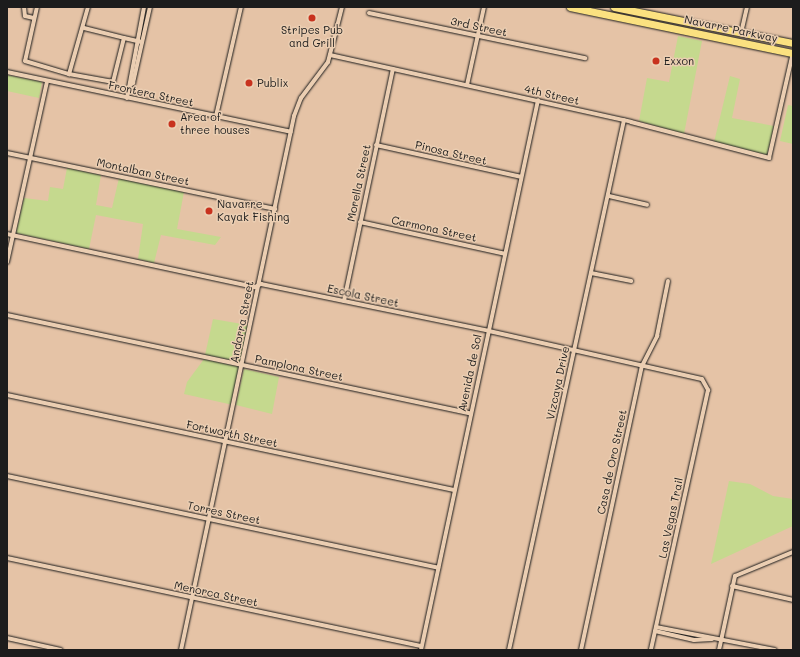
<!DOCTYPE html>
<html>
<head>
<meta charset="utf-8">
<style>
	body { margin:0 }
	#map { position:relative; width:800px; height:657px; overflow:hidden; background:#e5c3a6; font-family:Mali,sans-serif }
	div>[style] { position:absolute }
	.green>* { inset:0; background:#c5d98e }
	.roads { filter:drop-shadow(0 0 1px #1c1c1c) drop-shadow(0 0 1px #1c1c1c) }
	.minor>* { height:4px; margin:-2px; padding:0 2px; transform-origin:2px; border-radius:2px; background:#ebceb2 }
	.trunk>* { height:7px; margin:-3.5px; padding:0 3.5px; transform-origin:3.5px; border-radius:3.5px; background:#fbe180 }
	.dots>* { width:11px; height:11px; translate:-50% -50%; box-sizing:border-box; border:2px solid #ebceb2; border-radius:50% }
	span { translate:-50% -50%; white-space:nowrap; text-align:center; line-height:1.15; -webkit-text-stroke:3px #ebceb2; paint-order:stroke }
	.street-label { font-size:11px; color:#1c1c1c }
	.poi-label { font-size:11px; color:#1c1c1c }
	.left { translate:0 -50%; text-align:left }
	.frame { position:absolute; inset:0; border:8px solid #1c1c1c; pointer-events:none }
</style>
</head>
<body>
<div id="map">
	<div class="green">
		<div style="clip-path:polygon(678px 36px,702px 41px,684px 134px,639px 121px,647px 78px,669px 82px)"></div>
		<div style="clip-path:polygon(7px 75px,42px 82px,39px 98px,7px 91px)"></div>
		<div style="clip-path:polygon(730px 76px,740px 79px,732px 118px,774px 126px,767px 155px,714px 142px)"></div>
		<div style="clip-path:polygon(788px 105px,793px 106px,793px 144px,780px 141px)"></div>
		<div style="clip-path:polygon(67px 168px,101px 175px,96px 205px,112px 208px,119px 178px,184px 192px,177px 229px,221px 237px,215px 245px,161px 235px,154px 263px,138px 259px,143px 224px,96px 215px,89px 249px,16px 233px,24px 198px,48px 201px,50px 187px,63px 189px)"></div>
		<div style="clip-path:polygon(213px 319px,248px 325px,241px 362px,205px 355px)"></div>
		<div style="clip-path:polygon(204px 359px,240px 367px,233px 405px,184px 394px,187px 382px)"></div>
		<div style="clip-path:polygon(244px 369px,279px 377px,272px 414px,236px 405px)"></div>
		<div style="clip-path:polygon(729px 481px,750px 484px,773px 496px,793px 499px,793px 526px,711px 564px)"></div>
	</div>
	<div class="roads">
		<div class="minor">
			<div style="left:24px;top:7px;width:9px;rotate:84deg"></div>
			<div style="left:25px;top:16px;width:9px;rotate:13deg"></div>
			<div style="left:37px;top:7px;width:55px;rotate:102.5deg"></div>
			<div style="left:25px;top:61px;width:46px;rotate:16.5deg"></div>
			<div style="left:88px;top:7px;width:70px;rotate:105.8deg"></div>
			<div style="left:69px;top:74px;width:45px;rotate:10.3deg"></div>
			<div style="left:113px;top:82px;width:45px;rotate:-76deg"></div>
			<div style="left:124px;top:38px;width:18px;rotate:13deg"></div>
			<div style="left:369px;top:13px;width:221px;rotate:11.8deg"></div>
			<div style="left:84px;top:28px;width:41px;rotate:14deg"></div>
			<div style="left:741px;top:33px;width:27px;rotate:-77deg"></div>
			<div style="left:330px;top:55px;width:308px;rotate:12.5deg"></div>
			<div style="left:631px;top:122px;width:143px;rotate:14.6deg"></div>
			<div style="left:769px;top:158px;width:109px;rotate:-77.2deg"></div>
			<div style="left:7px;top:72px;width:290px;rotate:11.9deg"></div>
			<div style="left:130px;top:85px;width:4px;rotate:-34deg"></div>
			<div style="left:133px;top:83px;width:78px;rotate:-77.4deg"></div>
			<div style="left:467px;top:85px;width:80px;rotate:-77.7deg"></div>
			<div style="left:127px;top:98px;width:93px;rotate:-79.4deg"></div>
			<div style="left:216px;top:116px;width:112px;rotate:-77.1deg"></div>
			<div style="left:376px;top:145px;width:148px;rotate:12.4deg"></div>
			<div style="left:7px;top:153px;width:274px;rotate:11.8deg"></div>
			<div style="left:609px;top:196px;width:39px;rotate:13deg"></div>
			<div style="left:360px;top:222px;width:148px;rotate:12.4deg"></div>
			<div style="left:7px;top:234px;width:254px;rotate:12.1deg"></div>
			<div style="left:255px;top:287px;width:7px;rotate:-27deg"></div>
			<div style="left:261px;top:284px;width:233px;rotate:11.6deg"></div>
			<div style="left:489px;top:331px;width:218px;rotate:12.7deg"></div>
			<div style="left:702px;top:379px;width:13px;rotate:61deg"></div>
			<div style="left:708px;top:390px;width:266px;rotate:102.4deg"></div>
			<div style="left:7px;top:262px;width:185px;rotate:-77.5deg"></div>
			<div style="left:591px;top:273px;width:41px;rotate:11.3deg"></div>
			<div style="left:344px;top:301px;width:237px;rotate:-78.1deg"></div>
			<div style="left:7px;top:315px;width:474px;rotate:12deg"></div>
			<div style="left:7px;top:395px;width:457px;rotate:12deg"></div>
			<div style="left:7px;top:476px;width:441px;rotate:12deg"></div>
			<div style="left:7px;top:558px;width:423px;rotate:12deg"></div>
			<div style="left:732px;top:586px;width:63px;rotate:12.9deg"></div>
			<div style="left:656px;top:627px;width:121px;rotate:10.9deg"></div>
			<div style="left:655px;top:631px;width:40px;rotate:13deg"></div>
			<div style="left:694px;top:640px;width:18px;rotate:-3deg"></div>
			<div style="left:7px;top:638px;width:55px;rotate:12.5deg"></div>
			<div style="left:181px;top:650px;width:546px;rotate:-78.05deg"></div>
			<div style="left:294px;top:116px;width:19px;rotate:-69deg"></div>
			<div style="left:301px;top:98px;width:45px;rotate:-53.1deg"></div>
			<div style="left:328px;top:62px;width:57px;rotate:-75.7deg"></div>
			<div style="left:421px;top:650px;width:562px;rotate:-77.99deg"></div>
			<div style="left:509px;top:650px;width:542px;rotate:-77.76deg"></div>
			<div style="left:581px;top:650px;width:290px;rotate:-77.9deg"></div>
			<div style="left:642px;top:366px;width:34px;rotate:-63deg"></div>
			<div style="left:657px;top:336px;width:56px;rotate:-78.7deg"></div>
			<div style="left:719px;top:650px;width:76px;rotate:-77.8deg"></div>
			<div style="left:735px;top:576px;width:63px;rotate:-22.5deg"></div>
		</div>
		<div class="trunk">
			<div style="left:570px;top:7px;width:228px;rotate:11.7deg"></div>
			<div style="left:614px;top:7px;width:183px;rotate:11.4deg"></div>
		</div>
	</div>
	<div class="dots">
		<div style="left:312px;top:18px;background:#c8321e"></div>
		<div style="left:656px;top:61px;background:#c8321e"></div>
		<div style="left:249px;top:83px;background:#c8321e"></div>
		<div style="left:172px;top:124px;background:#c8321e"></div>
		<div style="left:209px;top:211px;background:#c8321e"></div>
	</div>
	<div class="street-label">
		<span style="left:479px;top:27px;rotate:12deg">3rd Street</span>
		<span style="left:731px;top:29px;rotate:12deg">Navarre Parkway</span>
		<span style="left:151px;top:94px;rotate:12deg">Frontera Street</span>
		<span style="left:552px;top:95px;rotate:13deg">4th Street</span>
		<span style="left:451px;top:153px;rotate:13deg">Pinosa Street</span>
		<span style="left:143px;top:172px;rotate:12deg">Montalban Street</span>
		<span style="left:359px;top:183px;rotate:-78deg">Morella Street</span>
		<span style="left:434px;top:229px;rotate:12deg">Carmona Street</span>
		<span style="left:363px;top:296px;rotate:12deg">Escola Street</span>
		<span style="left:242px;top:322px;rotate:-79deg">Andorra Street</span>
		<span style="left:299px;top:368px;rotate:12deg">Pamplona Street</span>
		<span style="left:470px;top:373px;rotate:-78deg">Avenida de Sol</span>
		<span style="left:558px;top:383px;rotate:-78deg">Vizcaya Drive</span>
		<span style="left:232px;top:434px;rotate:12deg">Fortworth Street</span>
		<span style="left:612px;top:462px;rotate:-78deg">Casa de Oro Street</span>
		<span style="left:224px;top:513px;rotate:12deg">Torres Street</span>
		<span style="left:671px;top:518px;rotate:-78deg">Las Vegas Trail</span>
		<span style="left:216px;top:594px;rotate:12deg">Menorca Street</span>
	</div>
	<div class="poi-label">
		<span style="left:312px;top:37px">Stripes Pub<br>and Grill</span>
		<span class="left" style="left:664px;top:61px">Exxon</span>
		<span class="left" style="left:257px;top:83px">Publix</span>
		<span class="left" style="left:180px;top:124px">Area of<br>three houses</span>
		<span class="left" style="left:217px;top:211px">Navarre<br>Kayak Fishing</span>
	</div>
	<div class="frame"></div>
</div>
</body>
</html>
